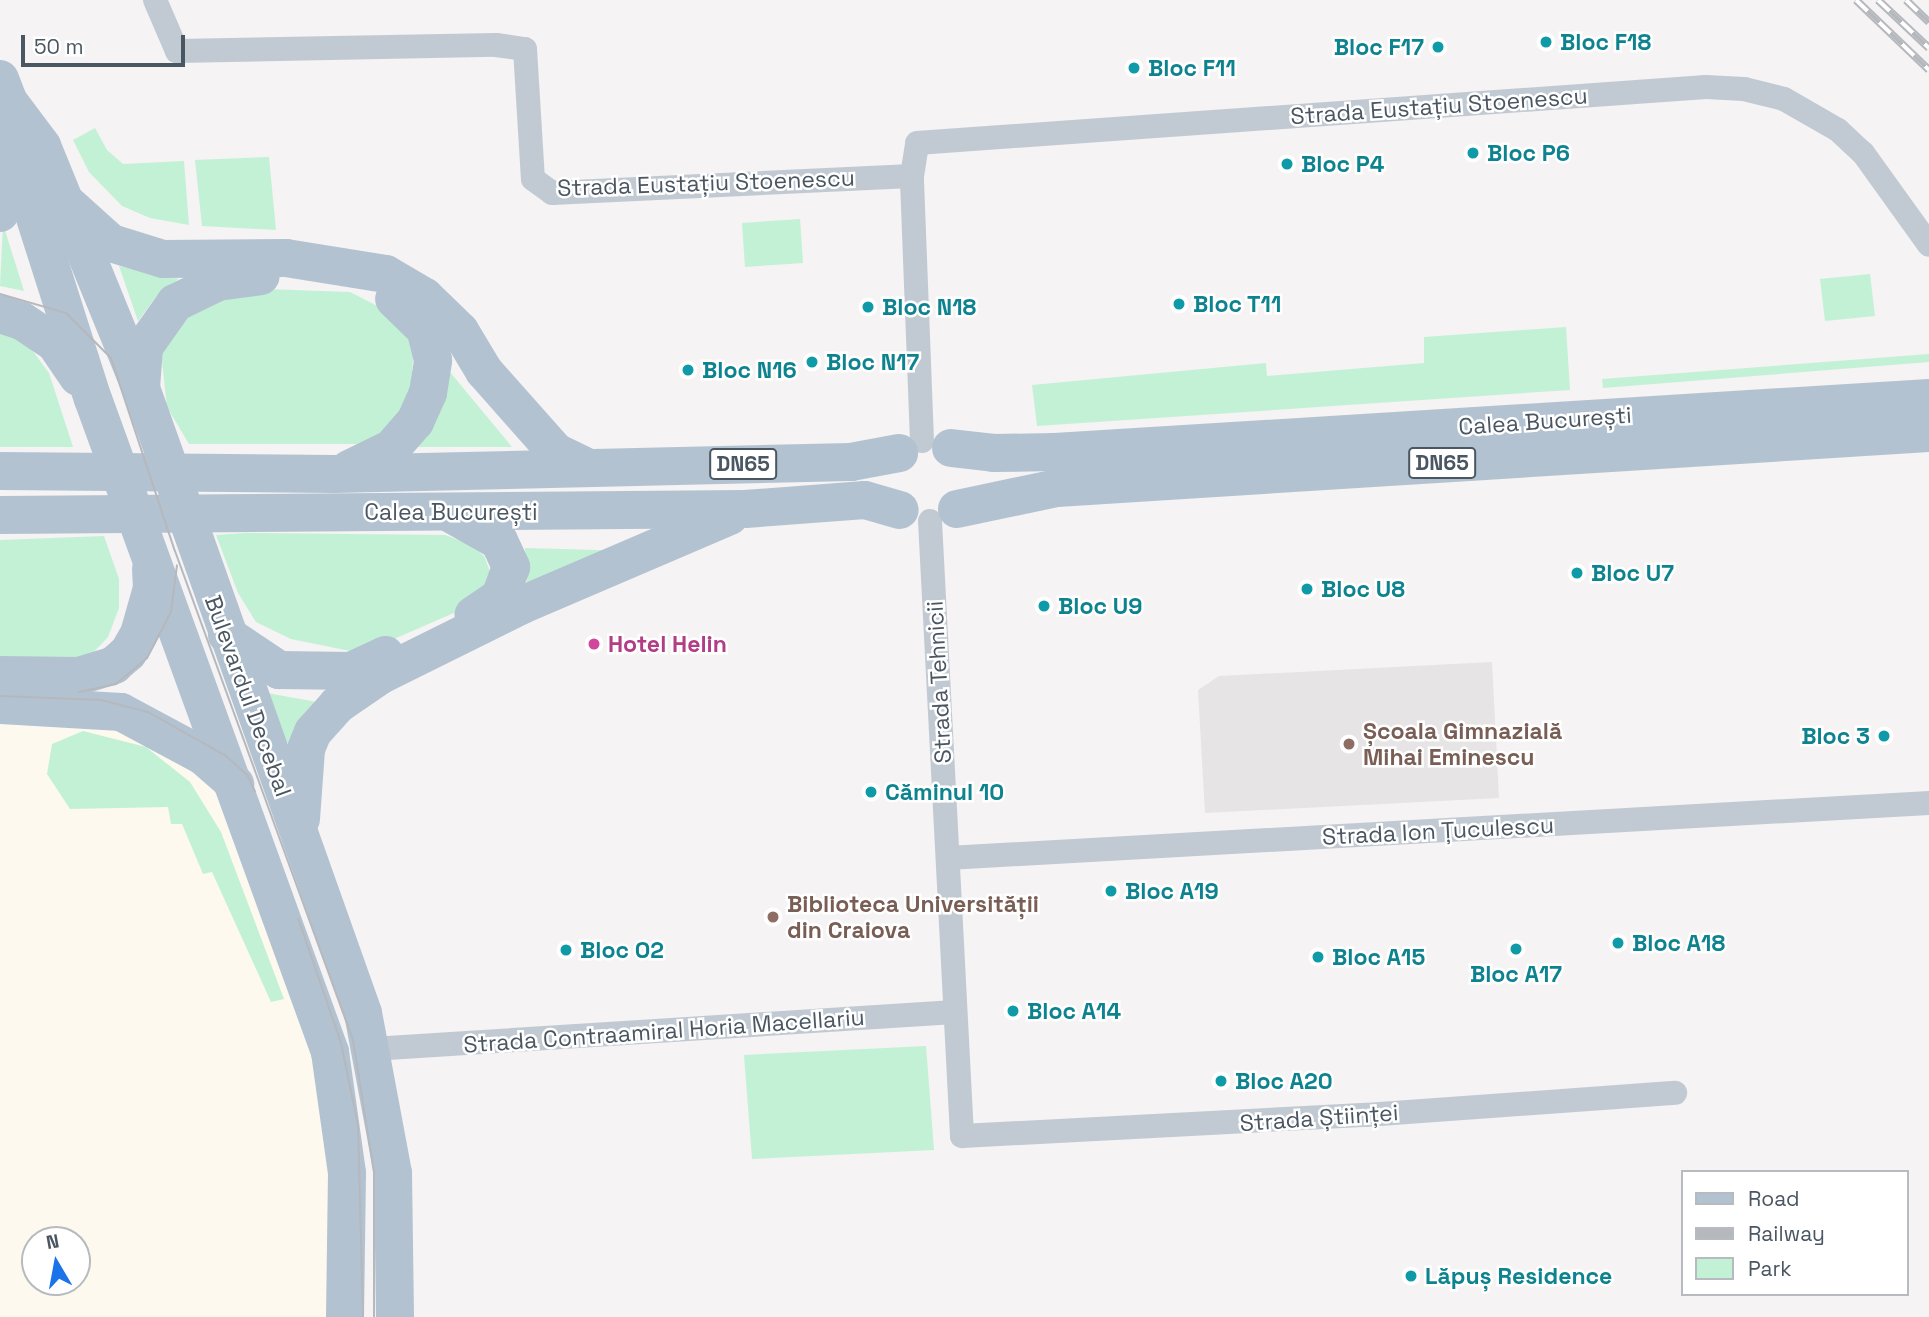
<!DOCTYPE html>
<html>
<head>
<meta charset="utf-8">
<style>
	body { margin:0 }
	#map { position:relative; width:1929px; height:1317px; overflow:hidden; background:#f5f3f3; font-family:"Space Grotesk",sans-serif }
	div>[style] { position:absolute }
	.commercial>* { inset:0; background:#fdf9ef }
	.education>* { inset:0; background:#e6e4e5 }
	.green>* { inset:0; background:#c3f1d5 }
	.minor>* { height:24px; margin:-12px; padding:0 12px; transform-origin:12px; border-radius:12px; background:#c1cad2 }
	.primary>* { height:38px; margin:-19px; padding:0 19px; transform-origin:19px; border-radius:19px; background:#b3c2d1 }
	.tram>* { height:2px; margin:-1px; padding:0 1px; transform-origin:1px; border-radius:1px; background:#b5b8bd }
	.rail>* { height:8px; margin-top:-4px; transform-origin:0; background:repeating-linear-gradient(90deg,#fff 0 16px,#b5b8bd 0 32px); box-sizing:border-box; border-block:2px solid #b5b8bd }
	.dots>* { width:19px; height:19px; translate:-50% -50%; box-sizing:border-box; border:4px solid #fff; border-radius:50% }
	span { translate:-50% -50%; white-space:nowrap; text-align:center; line-height:1.15; -webkit-text-stroke:5px #fff; paint-order:stroke }
	.shield-label span { padding:2px 5px; background:#fff; border:2px solid; border-radius:5px; -webkit-text-stroke-width:0 }
	.shield-label { font-size:21px; color:#4a5661; font-weight:700 }
	.culture-label { font-size:23px; color:#0d838f; font-weight:700 }
	.left { translate:0 -50%; text-align:left }
	.right { translate:-100% -50%; text-align:right }
	.street-label { font-size:23px; color:#4a5661 }
	.hotel-label { font-size:23px; color:#b23c85; font-weight:700 }
	.education-label { font-size:23px; color:#785e54; font-weight:700 }
	.legend { position:absolute; left:1681px; top:1170px; width:228px; height:126px; box-sizing:border-box; background:#fff; border:2px solid #b7bbc0; margin:0; padding:9px 12px; list-style:none; font-size:21px; color:#4a5661 }
	.legend li { display:flex; align-items:center; gap:14px; height:35px }
	.legend b { width:35px; border:2px solid #b7bbc0 }
	.north { position:absolute; left:21px; top:1226px; width:70px; height:70px; box-sizing:border-box; background:#fff; border:2px solid #b7bbc0; border-radius:50%; rotate:350deg; font-size:19px; font-weight:700; line-height:28px; text-align:center; color:#4a5661 }
	.north::after { content:''; display:block; margin:auto; width:24px; height:32px; background:#1a73e8; clip-path:polygon(50% 0,100% 100%,50% 72%,0 100%) }
	.scale { position:absolute; left:21px; top:35px; width:164px; height:32px; box-sizing:border-box; border:4px solid #4a5661; border-top:0; padding-left:9px; font-size:21px; line-height:24px; white-space:nowrap; color:#4a5661; -webkit-text-stroke:5px #fff; paint-order:stroke }
</style>
</head>
<body>
<div id="map">
	<div class="commercial">
		<div style="clip-path:polygon(evenodd,65px 706px,237px 786px,330px 1052px,329px 1317px,0 1317px,0 708px,65px 706px,35px 1240px,77px 1240px,77px 1282px,35px 1282px,35px 1240px)"></div>
	</div>
	<div class="education">
		<div style="clip-path:polygon(1492px 662px,1499px 798px,1205px 813px,1198px 690px,1219px 676px)"></div>
	</div>
	<div class="green">
		<div style="clip-path:polygon(95px 128px,107px 150px,123px 164px,184px 161px,189px 225px,150px 218px,122px 206px,89px 172px,73px 140px)"></div>
		<div style="clip-path:polygon(269px 157px,276px 230px,202px 226px,195px 160px)"></div>
		<div style="clip-path:polygon(800px 219px,803px 263px,745px 267px,742px 223px)"></div>
		<div style="clip-path:polygon(3px 224px,24px 291px,0 286px)"></div>
		<div style="clip-path:polygon(119px 266px,179px 279px,158px 294px,138px 321px)"></div>
		<div style="clip-path:polygon(1870px 274px,1875px 316px,1825px 321px,1820px 279px)"></div>
		<div style="clip-path:polygon(265px 289px,350px 292px,395px 315px,414px 348px,410px 395px,389px 426px,366px 444px,189px 444px,167px 407px,160px 344px,184px 310px)"></div>
		<div style="clip-path:polygon(1566px 327px,1570px 390px,1037px 426px,1032px 385px,1266px 363px,1267px 376px,1424px 363px,1424px 337px)"></div>
		<div style="clip-path:polygon(0 328px,18px 331px,49px 373px,73px 447px,0 447px)"></div>
		<div style="clip-path:polygon(1929px 354px,1929px 362px,1603px 388px,1602px 379px)"></div>
		<div style="clip-path:polygon(445px 366px,512px 447px,416px 447px)"></div>
		<div style="clip-path:polygon(246px 533px,445px 535px,470px 544px,484px 556px,493px 579px,472px 605px,378px 646px,350px 651px,291px 639px,256px 622px,238px 593px,216px 535px)"></div>
		<div style="clip-path:polygon(104px 536px,119px 579px,119px 608px,108px 637px,89px 657px,0 662px,0 540px)"></div>
		<div style="clip-path:polygon(525px 548px,634px 551px,527px 588px)"></div>
		<div style="clip-path:polygon(267px 693px,317px 702px,286px 745px)"></div>
		<div style="clip-path:polygon(83px 731px,146px 747px,190px 782px,221px 832px,284px 999px,271px 1002px,212px 872px,203px 874px,182px 824px,171px 824px,168px 807px,70px 809px,47px 774px,52px 744px)"></div>
		<div style="clip-path:polygon(926px 1046px,934px 1150px,752px 1159px,744px 1055px)"></div>
	</div>
	<div class="minor">
		<div style="left:155px;top:0;width:56px;rotate:66.7deg"></div>
		<div style="left:177px;top:51px;width:319px;rotate:-1.1deg"></div>
		<div style="left:496px;top:45px;width:29px;rotate:8deg"></div>
		<div style="left:525px;top:49px;width:130px;rotate:86.5deg"></div>
		<div style="left:533px;top:179px;width:24px;rotate:36deg"></div>
		<div style="left:552px;top:193px;width:360px;rotate:-2.7deg"></div>
		<div style="left:922px;top:441px;width:265px;rotate:-92.2deg"></div>
		<div style="left:912px;top:176px;width:33px;rotate:-81deg"></div>
		<div style="left:917px;top:143px;width:791px;rotate:-4.06deg"></div>
		<div style="left:1706px;top:87px;width:38px;rotate:3deg"></div>
		<div style="left:1744px;top:89px;width:41px;rotate:14deg"></div>
		<div style="left:1784px;top:99px;width:62px;rotate:29.9deg"></div>
		<div style="left:1838px;top:130px;width:34px;rotate:43deg"></div>
		<div style="left:1863px;top:153px;width:113px;rotate:54.3deg"></div>
		<div style="left:930px;top:521px;width:616px;rotate:87.02deg"></div>
		<div style="left:962px;top:1136px;width:405px;rotate:-3deg"></div>
		<div style="left:1366px;top:1115px;width:310px;rotate:-4.1deg"></div>
		<div style="left:948px;top:858px;width:983px;rotate:-3.21deg"></div>
		<div style="left:372px;top:1049px;width:584px;rotate:-3.63deg"></div>
	</div>
	<div class="primary">
		<div style="left:0;top:79px;width:22px;rotate:69deg"></div>
		<div style="left:8px;top:100px;width:52px;rotate:83.4deg"></div>
		<div style="left:14px;top:152px;width:259px;rotate:72.3deg"></div>
		<div style="left:93px;top:399px;width:695px;rotate:70.05deg"></div>
		<div style="left:330px;top:1052px;width:122px;rotate:82deg"></div>
		<div style="left:347px;top:1173px;width:144px;rotate:90.8deg"></div>
		<div style="left:9px;top:102px;width:55px;rotate:53.1deg"></div>
		<div style="left:42px;top:146px;width:261px;rotate:67.8deg"></div>
		<div style="left:141px;top:388px;width:663px;rotate:70.44deg"></div>
		<div style="left:363px;top:1013px;width:163px;rotate:79.4deg"></div>
		<div style="left:393px;top:1173px;width:144px;rotate:89.2deg"></div>
		<div style="left:70px;top:206px;width:55px;rotate:42.1deg"></div>
		<div style="left:111px;top:243px;width:54px;rotate:17.1deg"></div>
		<div style="left:163px;top:259px;width:123px;rotate:-0.5deg"></div>
		<div style="left:286px;top:258px;width:101px;rotate:9.1deg"></div>
		<div style="left:386px;top:274px;width:45px;rotate:30.5deg"></div>
		<div style="left:425px;top:297px;width:49px;rotate:44.2deg"></div>
		<div style="left:460px;top:331px;width:47px;rotate:59deg"></div>
		<div style="left:484px;top:371px;width:108px;rotate:48.4deg"></div>
		<div style="left:556px;top:452px;width:34px;rotate:26deg"></div>
		<div style="left:0;top:213px;width:49px;rotate:-66deg"></div>
		<div style="left:0;top:314px;width:23px;rotate:18deg"></div>
		<div style="left:22px;top:321px;width:40px;rotate:34deg"></div>
		<div style="left:55px;top:343px;width:41px;rotate:55.9deg"></div>
		<div style="left:141px;top:388px;width:41px;rotate:-85.8deg"></div>
		<div style="left:144px;top:347px;width:54px;rotate:-54.8deg"></div>
		<div style="left:175px;top:303px;width:48px;rotate:-26deg"></div>
		<div style="left:218px;top:282px;width:43px;rotate:-7.9deg"></div>
		<div style="left:951px;top:448px;width:43px;rotate:6.6deg"></div>
		<div style="left:994px;top:453px;width:61px;rotate:-0.9deg"></div>
		<div style="left:1055px;top:452px;width:876px;rotate:-3.54deg"></div>
		<div style="left:349px;top:469px;width:48px;rotate:-26deg"></div>
		<div style="left:392px;top:448px;width:35px;rotate:-49deg"></div>
		<div style="left:415px;top:422px;width:32px;rotate:-66deg"></div>
		<div style="left:428px;top:393px;width:33px;rotate:-81deg"></div>
		<div style="left:433px;top:360px;width:32px;rotate:-104deg"></div>
		<div style="left:425px;top:329px;width:43px;rotate:-135.9deg"></div>
		<div style="left:0;top:471px;width:334px;rotate:0.5deg"></div>
		<div style="left:334px;top:474px;width:517px;rotate:-1.33deg"></div>
		<div style="left:851px;top:462px;width:49px;rotate:-10.6deg"></div>
		<div style="left:957px;top:509px;width:102px;rotate:-11.9deg"></div>
		<div style="left:1057px;top:488px;width:874px;rotate:-3.61deg"></div>
		<div style="left:451px;top:514px;width:55px;rotate:29.4deg"></div>
		<div style="left:499px;top:541px;width:29px;rotate:65deg"></div>
		<div style="left:511px;top:567px;width:32px;rotate:110deg"></div>
		<div style="left:500px;top:597px;width:32px;rotate:146deg"></div>
		<div style="left:0;top:515px;width:745px;rotate:-0.46deg"></div>
		<div style="left:745px;top:509px;width:120px;rotate:-4.3deg"></div>
		<div style="left:865px;top:500px;width:36px;rotate:16deg"></div>
		<div style="left:227px;top:635px;width:63px;rotate:33.9deg"></div>
		<div style="left:279px;top:670px;width:72px;rotate:0.8deg"></div>
		<div style="left:351px;top:671px;width:38px;rotate:-25deg"></div>
		<div style="left:0;top:675px;width:79px;rotate:0.7deg"></div>
		<div style="left:79px;top:676px;width:37px;rotate:-17deg"></div>
		<div style="left:114px;top:665px;width:18px;rotate:-41deg"></div>
		<div style="left:128px;top:653px;width:22px;rotate:-60deg"></div>
		<div style="left:139px;top:634px;width:48px;rotate:-74.2deg"></div>
		<div style="left:152px;top:588px;width:19px;rotate:-93deg"></div>
		<div style="left:0;top:705px;width:121px;rotate:3.3deg"></div>
		<div style="left:121px;top:712px;width:93px;rotate:28.2deg"></div>
		<div style="left:203px;top:756px;width:43px;rotate:41.2deg"></div>
		<div style="left:301px;top:819px;width:70px;rotate:-85.9deg"></div>
		<div style="left:306px;top:749px;width:18px;rotate:-68deg"></div>
		<div style="left:313px;top:732px;width:36px;rotate:-48deg"></div>
		<div style="left:337px;top:705px;width:53px;rotate:-34.3deg"></div>
		<div style="left:381px;top:675px;width:157px;rotate:-26.4deg"></div>
		<div style="left:522px;top:605px;width:226px;rotate:-23.2deg"></div>
	</div>
	<div class="tram">
		<div style="left:0;top:294px;width:69px;rotate:16.1deg"></div>
		<div style="left:66px;top:313px;width:64px;rotate:45deg"></div>
		<div style="left:111px;top:358px;width:203px;rotate:71.7deg"></div>
		<div style="left:175px;top:551px;width:520px;rotate:70deg"></div>
		<div style="left:353px;top:1040px;width:135px;rotate:81deg"></div>
		<div style="left:374px;top:1173px;width:144px;rotate:90deg"></div>
		<div style="left:79px;top:692px;width:38px;rotate:-12deg"></div>
		<div style="left:116px;top:684px;width:40px;rotate:-40deg"></div>
		<div style="left:147px;top:658px;width:52px;rotate:-62.4deg"></div>
		<div style="left:171px;top:612px;width:47px;rotate:-82.7deg"></div>
		<div style="left:0;top:696px;width:101px;rotate:2.3deg"></div>
		<div style="left:101px;top:700px;width:49px;rotate:14.3deg"></div>
		<div style="left:148px;top:712px;width:90px;rotate:29.4deg"></div>
		<div style="left:226px;top:756px;width:30px;rotate:42deg"></div>
		<div style="left:248px;top:776px;width:17px;rotate:66deg"></div>
		<div style="left:298px;top:918px;width:132px;rotate:71deg"></div>
		<div style="left:341px;top:1043px;width:84px;rotate:78.3deg"></div>
		<div style="left:358px;top:1125px;width:192px;rotate:88.5deg"></div>
	</div>
	<div class="rail">
		<div style="left:1856px;top:0;width:101px;rotate:43.8deg"></div>
		<div style="left:1878px;top:0;width:70px;rotate:43.3deg"></div>
		<div style="left:1906px;top:0;width:32px;rotate:44deg"></div>
	</div>
	<div class="dots">
		<div style="left:1546px;top:42px;background:#0f9aa8"></div>
		<div style="left:1438px;top:47px;background:#0f9aa8"></div>
		<div style="left:1134px;top:68px;background:#0f9aa8"></div>
		<div style="left:1473px;top:153px;background:#0f9aa8"></div>
		<div style="left:1287px;top:164px;background:#0f9aa8"></div>
		<div style="left:1179px;top:304px;background:#0f9aa8"></div>
		<div style="left:868px;top:307px;background:#0f9aa8"></div>
		<div style="left:812px;top:362px;background:#0f9aa8"></div>
		<div style="left:688px;top:370px;background:#0f9aa8"></div>
		<div style="left:1577px;top:573px;background:#0f9aa8"></div>
		<div style="left:1307px;top:589px;background:#0f9aa8"></div>
		<div style="left:1044px;top:606px;background:#0f9aa8"></div>
		<div style="left:594px;top:644px;background:#d1479c"></div>
		<div style="left:1884px;top:736px;background:#0f9aa8"></div>
		<div style="left:1349px;top:744px;background:#8d6e63"></div>
		<div style="left:871px;top:792px;background:#0f9aa8"></div>
		<div style="left:1111px;top:891px;background:#0f9aa8"></div>
		<div style="left:773px;top:917px;background:#8d6e63"></div>
		<div style="left:1618px;top:943px;background:#0f9aa8"></div>
		<div style="left:1516px;top:949px;background:#0f9aa8"></div>
		<div style="left:566px;top:950px;background:#0f9aa8"></div>
		<div style="left:1318px;top:957px;background:#0f9aa8"></div>
		<div style="left:1013px;top:1011px;background:#0f9aa8"></div>
		<div style="left:1221px;top:1081px;background:#0f9aa8"></div>
		<div style="left:1411px;top:1276px;background:#0f9aa8"></div>
	</div>
	<div class="shield-label">
		<span style="left:1442px;top:463px">DN65</span>
		<span style="left:743px;top:464px">DN65</span>
	</div>
	<div class="culture-label">
		<span class="left" style="left:1560px;top:42px">Bloc F18</span>
		<span class="right" style="left:1424px;top:47px">Bloc F17</span>
		<span class="left" style="left:1148px;top:68px">Bloc F11</span>
		<span class="left" style="left:1487px;top:153px">Bloc P6</span>
		<span class="left" style="left:1301px;top:164px">Bloc P4</span>
		<span class="left" style="left:1193px;top:304px">Bloc T11</span>
		<span class="left" style="left:882px;top:307px">Bloc N18</span>
		<span class="left" style="left:826px;top:362px">Bloc N17</span>
		<span class="left" style="left:702px;top:370px">Bloc N16</span>
		<span class="left" style="left:1591px;top:573px">Bloc U7</span>
		<span class="left" style="left:1321px;top:589px">Bloc U8</span>
		<span class="left" style="left:1058px;top:606px">Bloc U9</span>
		<span class="right" style="left:1870px;top:736px">Bloc 3</span>
		<span class="left" style="left:885px;top:792px">Căminul 10</span>
		<span class="left" style="left:1125px;top:891px">Bloc A19</span>
		<span class="left" style="left:1632px;top:943px">Bloc A18</span>
		<span class="left" style="left:580px;top:950px">Bloc O2</span>
		<span class="left" style="left:1332px;top:957px">Bloc A15</span>
		<span style="left:1516px;top:974px">Bloc A17</span>
		<span class="left" style="left:1027px;top:1011px">Bloc A14</span>
		<span class="left" style="left:1235px;top:1081px">Bloc A20</span>
		<span class="left" style="left:1425px;top:1276px">Lăpuș Residence</span>
	</div>
	<div class="street-label">
		<span style="left:1439px;top:106px;rotate:-4deg">Strada Eustațiu Stoenescu</span>
		<span style="left:706px;top:183px;rotate:-2deg">Strada Eustațiu Stoenescu</span>
		<span style="left:1545px;top:421px;rotate:-4deg">Calea București</span>
		<span style="left:451px;top:512px">Calea București</span>
		<span style="left:939px;top:682px;rotate:-93deg">Strada Tehnicii</span>
		<span style="left:248px;top:696px;rotate:70deg">Bulevardul Decebal</span>
		<span style="left:1438px;top:831px;rotate:-3deg">Strada Ion Țuculescu</span>
		<span style="left:664px;top:1031px;rotate:-4deg">Strada Contraamiral Horia Macellariu</span>
		<span style="left:1319px;top:1118px;rotate:-4deg">Strada Științei</span>
	</div>
	<div class="hotel-label">
		<span class="left" style="left:608px;top:644px">Hotel Helin</span>
	</div>
	<div class="education-label">
		<span class="left" style="left:1363px;top:744px">Școala Gimnazială<br>Mihai Eminescu</span>
		<span class="left" style="left:787px;top:917px">Biblioteca Universității<br>din Craiova</span>
	</div>
	<ul class="legend">
	<li><b style="height:9px;background:#b3c2d1"></b>Road</li>
	<li><b style="height:9px;background:#b5b8bd"></b>Railway</li>
	<li><b style="height:19px;background:#c3f1d5"></b>Park</li>
	</ul>
	<div class="north">N</div>
	<div class="scale">50 m</div>
</div>
</body>
</html>
